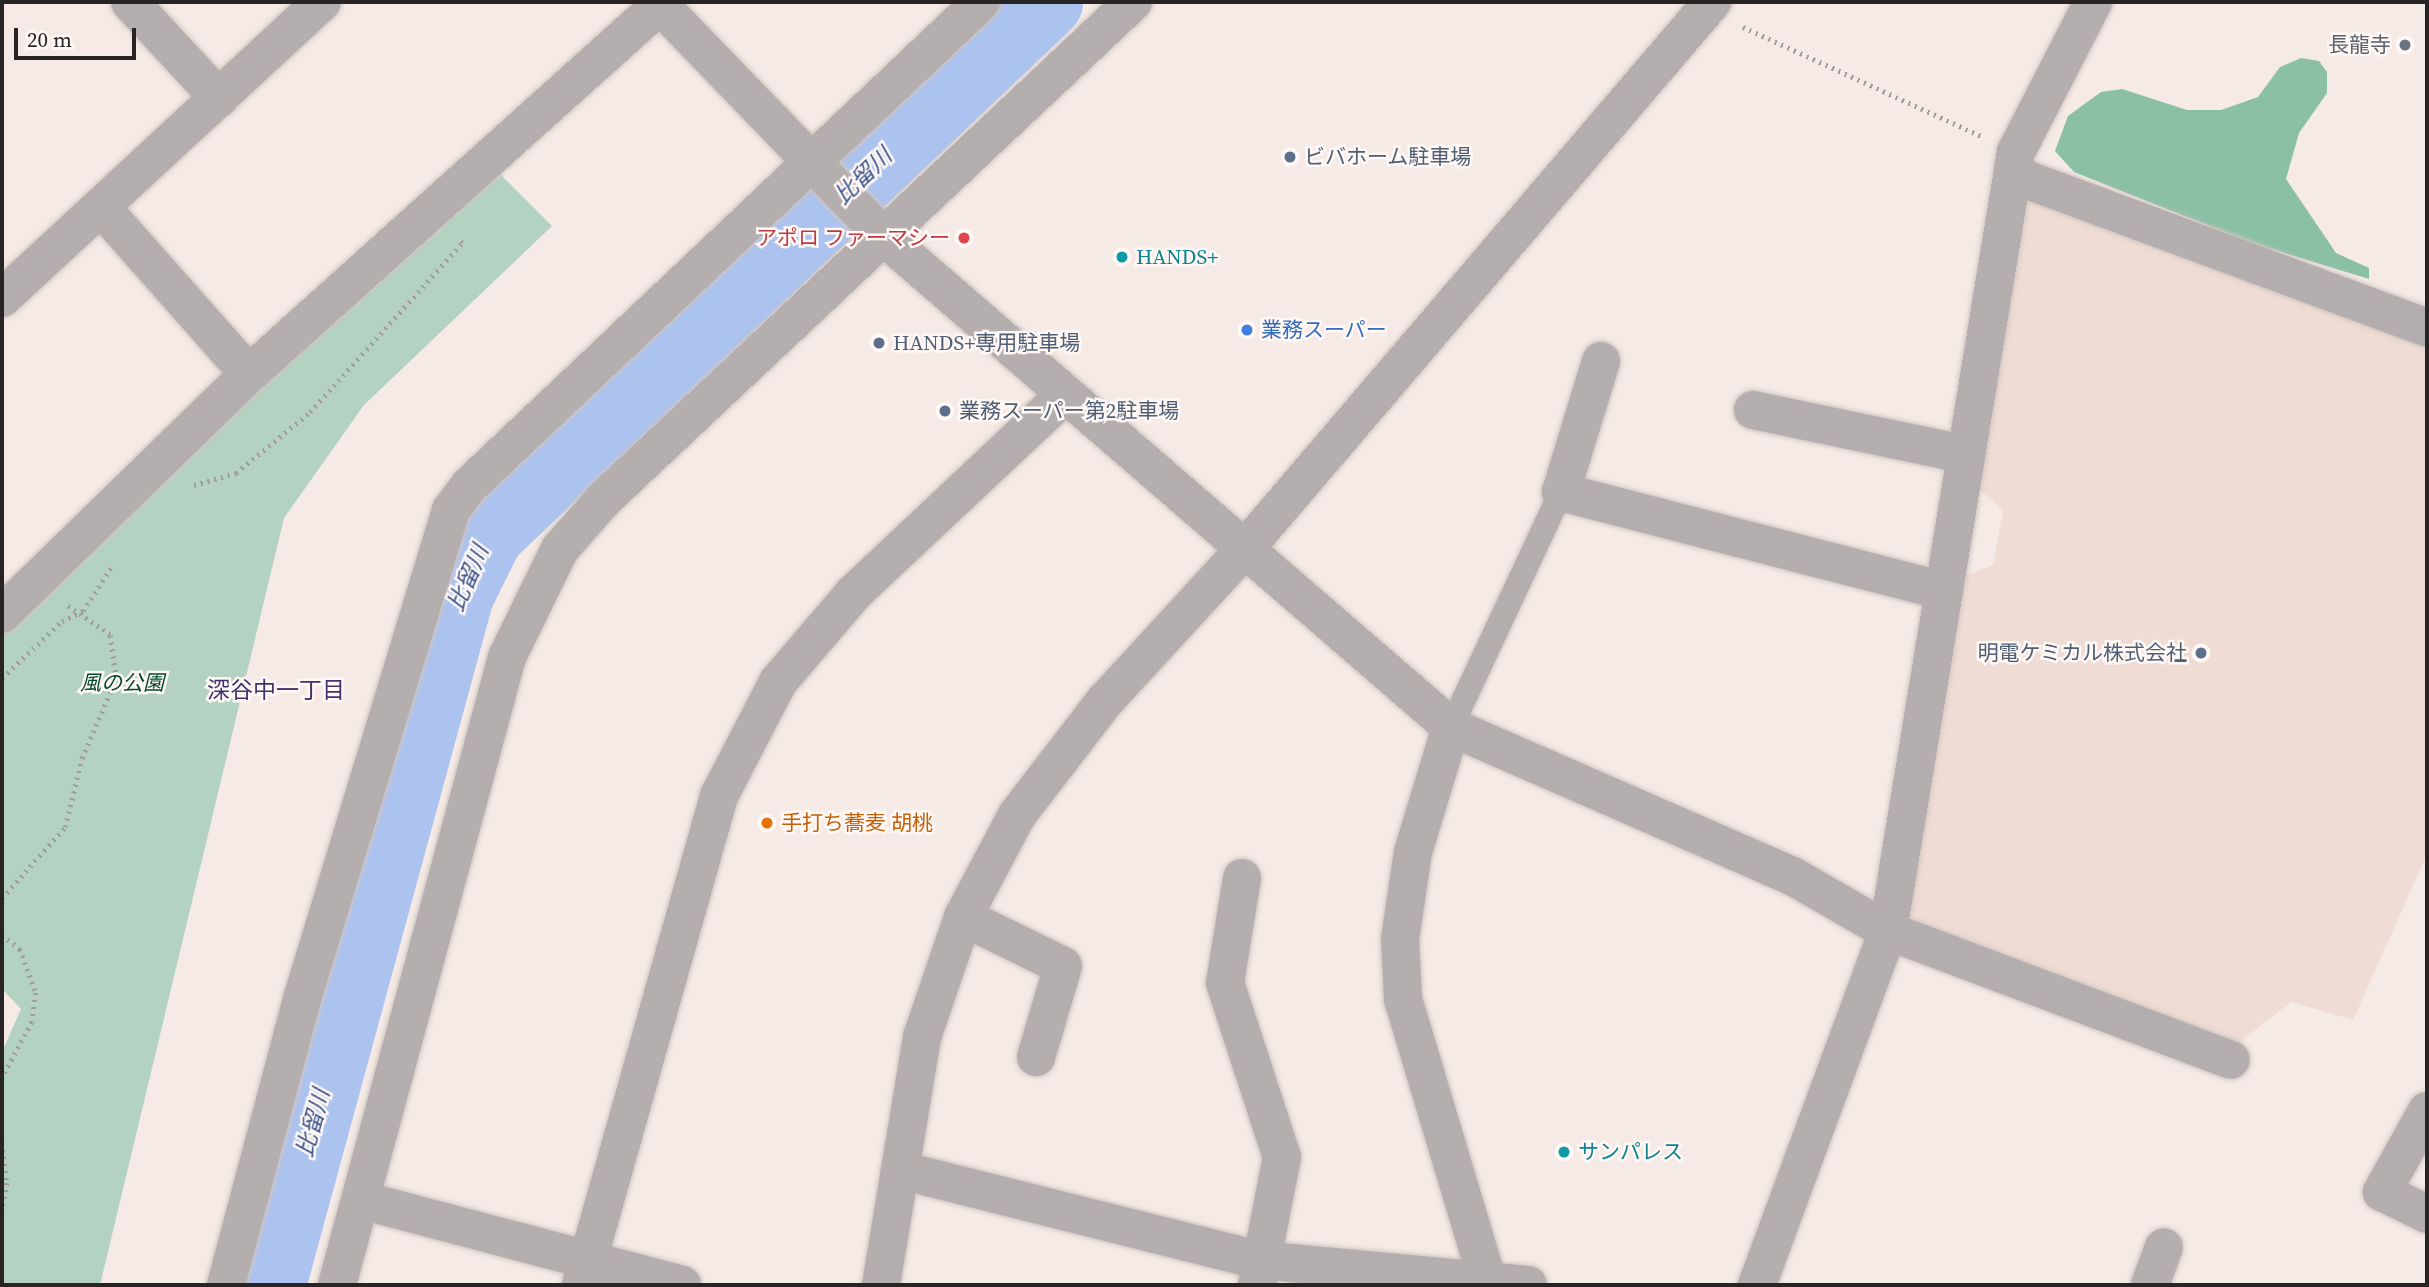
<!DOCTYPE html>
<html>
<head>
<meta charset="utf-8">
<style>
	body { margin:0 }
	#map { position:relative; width:2429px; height:1287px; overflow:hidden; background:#f5eae5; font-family:"Source Serif 4","Noto Sans JP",serif }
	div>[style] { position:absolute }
	.built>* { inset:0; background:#efdcd4 }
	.green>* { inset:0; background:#b3d2c1 }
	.forest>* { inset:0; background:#8cc0a5 }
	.river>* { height:74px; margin:-37px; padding:0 37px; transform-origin:37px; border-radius:37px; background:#acc3ef }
	.path>* { height:4.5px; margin-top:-2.25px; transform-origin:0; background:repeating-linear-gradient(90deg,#a49c98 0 2px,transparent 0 7px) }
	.roads { filter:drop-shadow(0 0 2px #d0c6c2) drop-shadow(0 0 2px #d0c6c2) }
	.service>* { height:24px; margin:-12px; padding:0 12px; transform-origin:12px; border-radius:12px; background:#b4aeae }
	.minor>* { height:38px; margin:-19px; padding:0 19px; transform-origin:19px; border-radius:19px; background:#b4aeae }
	.tertiary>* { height:38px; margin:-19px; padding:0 19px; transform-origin:19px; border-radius:19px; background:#b4aeae }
	.dots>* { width:19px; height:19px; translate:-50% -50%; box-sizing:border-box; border:4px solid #fff8f5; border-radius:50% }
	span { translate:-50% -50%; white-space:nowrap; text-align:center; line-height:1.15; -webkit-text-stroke:5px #fff8f5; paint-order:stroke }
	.worship-label { font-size:21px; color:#5b616d }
	.right { translate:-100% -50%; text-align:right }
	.service-label { font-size:21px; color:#4e5e75 }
	.left { translate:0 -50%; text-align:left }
	.health-label { font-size:21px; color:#be3a42 }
	.culture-label { font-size:21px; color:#0d838f }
	.shop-label { font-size:21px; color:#366cbe }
	.park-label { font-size:21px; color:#03492f; font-style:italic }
	.food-label { font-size:21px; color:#c56008 }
	.water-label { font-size:23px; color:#375188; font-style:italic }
	.neighbourhood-label { font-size:23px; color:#41326e }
	.frame { position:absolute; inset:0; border:4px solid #282423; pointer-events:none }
	.scale { position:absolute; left:14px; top:28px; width:122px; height:32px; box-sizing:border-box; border:4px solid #282423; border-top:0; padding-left:9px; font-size:21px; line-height:24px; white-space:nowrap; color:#282423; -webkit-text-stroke:5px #fff8f5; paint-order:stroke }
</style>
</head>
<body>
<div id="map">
	<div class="built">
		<div style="clip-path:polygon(2029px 199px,2427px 341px,2427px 854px,2353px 1020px,2291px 1002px,2236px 1045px,1905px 928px,1962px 577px,1993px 565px,2003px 511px,1976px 486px)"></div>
	</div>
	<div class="green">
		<div style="clip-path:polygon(500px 174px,552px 226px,364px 405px,284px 518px,100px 1285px,2px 1285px,2px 1052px,21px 1009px,2px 989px,2px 634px,285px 362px)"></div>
	</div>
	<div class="forest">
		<div style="clip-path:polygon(2301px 58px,2319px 61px,2327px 72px,2327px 93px,2299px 133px,2286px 179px,2336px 253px,2369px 268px,2369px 279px,2251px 243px,2074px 172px,2055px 151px,2068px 116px,2101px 92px,2122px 89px,2187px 110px,2221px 110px,2258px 97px,2280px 67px)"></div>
	</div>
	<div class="river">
		<div style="left:269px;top:1285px;width:715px;rotate:-74.76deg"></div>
		<div style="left:457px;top:595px;width:68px;rotate:-63.8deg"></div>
		<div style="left:487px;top:534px;width:772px;rotate:-43.58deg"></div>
	</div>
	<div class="path">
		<div style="left:1743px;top:27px;width:262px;rotate:24.6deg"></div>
		<div style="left:194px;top:485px;width:44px;rotate:-15.9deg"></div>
		<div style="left:236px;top:473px;width:96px;rotate:-39.5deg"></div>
		<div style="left:310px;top:412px;width:227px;rotate:-48deg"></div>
		<div style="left:462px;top:243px;width:6px;rotate:-135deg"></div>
		<div style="left:2px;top:678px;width:83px;rotate:-43.5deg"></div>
		<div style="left:62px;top:621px;width:23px;rotate:-25deg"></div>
		<div style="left:83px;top:611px;width:54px;rotate:-57.2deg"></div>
		<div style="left:2px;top:898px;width:95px;rotate:-48.4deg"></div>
		<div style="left:65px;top:827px;width:71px;rotate:-76.2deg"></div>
		<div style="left:82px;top:758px;width:86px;rotate:-66.7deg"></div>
		<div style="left:116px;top:679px;width:44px;rotate:-97.8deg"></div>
		<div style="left:110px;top:635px;width:53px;rotate:-145.7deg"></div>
		<div style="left:2px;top:935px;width:23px;rotate:38deg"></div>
		<div style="left:20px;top:949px;width:47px;rotate:70deg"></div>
		<div style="left:36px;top:993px;width:29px;rotate:98deg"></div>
		<div style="left:32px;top:1022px;width:64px;rotate:118.2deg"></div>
		<div style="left:2px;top:1143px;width:40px;rotate:82.9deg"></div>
		<div style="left:7px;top:1183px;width:29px;rotate:100deg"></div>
	</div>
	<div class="roads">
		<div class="service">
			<div style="left:1451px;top:727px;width:259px;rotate:-64.9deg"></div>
		</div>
		<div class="minor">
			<div style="left:130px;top:2px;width:131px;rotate:47.2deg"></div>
			<div style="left:2014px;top:175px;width:440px;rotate:20.3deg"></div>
			<div style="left:101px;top:207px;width:223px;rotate:48.5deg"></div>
			<div style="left:2px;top:298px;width:436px;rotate:-42.8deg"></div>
			<div style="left:1601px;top:361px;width:137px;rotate:107deg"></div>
			<div style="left:1561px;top:492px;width:392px;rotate:14.5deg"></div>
			<div style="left:1753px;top:410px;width:216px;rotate:11.8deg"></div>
			<div style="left:2px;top:614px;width:344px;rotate:-44.2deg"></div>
			<div style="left:249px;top:374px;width:552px;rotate:-41.92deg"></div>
			<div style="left:660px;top:5px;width:322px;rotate:46deg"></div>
			<div style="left:884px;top:237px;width:749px;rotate:40.83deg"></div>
			<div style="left:1451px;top:727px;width:374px;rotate:23.6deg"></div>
			<div style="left:1794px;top:877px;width:108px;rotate:29.9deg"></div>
			<div style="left:1888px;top:931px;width:366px;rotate:20.6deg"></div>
			<div style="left:1451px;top:727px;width:131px;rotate:106.9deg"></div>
			<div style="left:1413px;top:852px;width:88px;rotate:98.5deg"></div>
			<div style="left:1400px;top:939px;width:60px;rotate:87.1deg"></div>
			<div style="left:1403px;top:999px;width:292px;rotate:73.3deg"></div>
			<div style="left:1242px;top:878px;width:106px;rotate:99.2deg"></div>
			<div style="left:1225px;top:983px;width:183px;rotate:71.9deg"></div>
			<div style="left:1282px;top:1157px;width:130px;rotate:101.1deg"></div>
			<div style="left:963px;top:917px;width:111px;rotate:26.1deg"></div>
			<div style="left:1063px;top:966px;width:95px;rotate:106.5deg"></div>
			<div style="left:2427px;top:1111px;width:93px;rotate:119.1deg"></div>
			<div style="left:2382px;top:1192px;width:50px;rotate:26.1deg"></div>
			<div style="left:900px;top:1170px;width:370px;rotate:14.1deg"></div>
			<div style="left:1259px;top:1260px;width:270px;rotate:5.3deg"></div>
			<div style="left:361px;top:1200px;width:332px;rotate:14.8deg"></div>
			<div style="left:226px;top:1285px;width:299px;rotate:-75.1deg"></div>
			<div style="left:303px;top:996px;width:508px;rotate:-73.06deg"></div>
			<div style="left:451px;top:510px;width:31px;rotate:-53deg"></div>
			<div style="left:470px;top:485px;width:703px;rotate:-43.39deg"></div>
			<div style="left:337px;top:1285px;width:651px;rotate:-74.85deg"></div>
			<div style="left:507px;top:657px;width:120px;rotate:-63.9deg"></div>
			<div style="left:560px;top:549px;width:65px;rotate:-48.7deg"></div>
			<div style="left:603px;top:500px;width:727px;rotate:-43.22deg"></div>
			<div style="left:581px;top:1285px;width:508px;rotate:-74.24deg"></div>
			<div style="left:719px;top:796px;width:128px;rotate:-62.6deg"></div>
			<div style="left:778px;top:682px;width:117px;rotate:-49.5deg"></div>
			<div style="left:854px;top:593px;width:289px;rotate:-43.2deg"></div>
			<div style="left:1757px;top:1285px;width:377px;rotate:-69.7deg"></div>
			<div style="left:1888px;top:931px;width:789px;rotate:-80.67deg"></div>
			<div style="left:2016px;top:152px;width:169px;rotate:-62.8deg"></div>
			<div style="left:2150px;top:1285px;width:40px;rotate:-69.8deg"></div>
		</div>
		<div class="tertiary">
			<div style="left:881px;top:1285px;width:251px;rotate:-80.6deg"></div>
			<div style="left:922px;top:1037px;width:127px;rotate:-71.1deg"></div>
			<div style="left:963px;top:917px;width:115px;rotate:-62.1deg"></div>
			<div style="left:1017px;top:815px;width:143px;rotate:-52.4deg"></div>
			<div style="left:1104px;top:702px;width:207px;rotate:-47.4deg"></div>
			<div style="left:1244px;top:550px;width:721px;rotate:-49.5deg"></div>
		</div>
	</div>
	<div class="dots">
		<div style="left:2405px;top:45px;background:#6b7280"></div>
		<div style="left:1290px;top:157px;background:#5c6f8a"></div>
		<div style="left:964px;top:238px;background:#e0444e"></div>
		<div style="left:1122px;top:257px;background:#0f9aa8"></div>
		<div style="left:1247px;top:330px;background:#3f7fe0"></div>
		<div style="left:879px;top:343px;background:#5c6f8a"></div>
		<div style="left:945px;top:411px;background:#5c6f8a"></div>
		<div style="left:2201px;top:653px;background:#5c6f8a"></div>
		<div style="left:767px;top:823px;background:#e8710a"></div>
		<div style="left:1564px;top:1152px;background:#0f9aa8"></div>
	</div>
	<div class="worship-label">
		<span class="right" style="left:2391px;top:45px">長龍寺</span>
	</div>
	<div class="service-label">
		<span class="left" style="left:1304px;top:157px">ビバホーム駐車場</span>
		<span class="left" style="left:893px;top:343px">HANDS+専用駐車場</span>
		<span class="left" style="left:959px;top:411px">業務スーパー第2駐車場</span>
		<span class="right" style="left:2187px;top:653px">明電ケミカル株式会社</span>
	</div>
	<div class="health-label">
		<span class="right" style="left:950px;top:238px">アポロ ファーマシー</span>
	</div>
	<div class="culture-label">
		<span class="left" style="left:1136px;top:257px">HANDS+</span>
		<span class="left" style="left:1578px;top:1152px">サンパレス</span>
	</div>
	<div class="shop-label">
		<span class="left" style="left:1261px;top:330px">業務スーパー</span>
	</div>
	<div class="park-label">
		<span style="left:122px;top:683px">風の公園</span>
	</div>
	<div class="food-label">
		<span class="left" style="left:781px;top:823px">手打ち蕎麦 胡桃</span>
	</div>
	<div class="water-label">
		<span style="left:863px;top:176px;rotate:-44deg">比留川</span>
		<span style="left:468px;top:578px;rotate:-67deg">比留川</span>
		<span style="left:313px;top:1123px;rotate:-75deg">比留川</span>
	</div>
	<div class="neighbourhood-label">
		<span style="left:276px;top:690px">深谷中一丁目</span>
	</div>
	<div class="frame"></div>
	<div class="scale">20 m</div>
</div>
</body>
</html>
